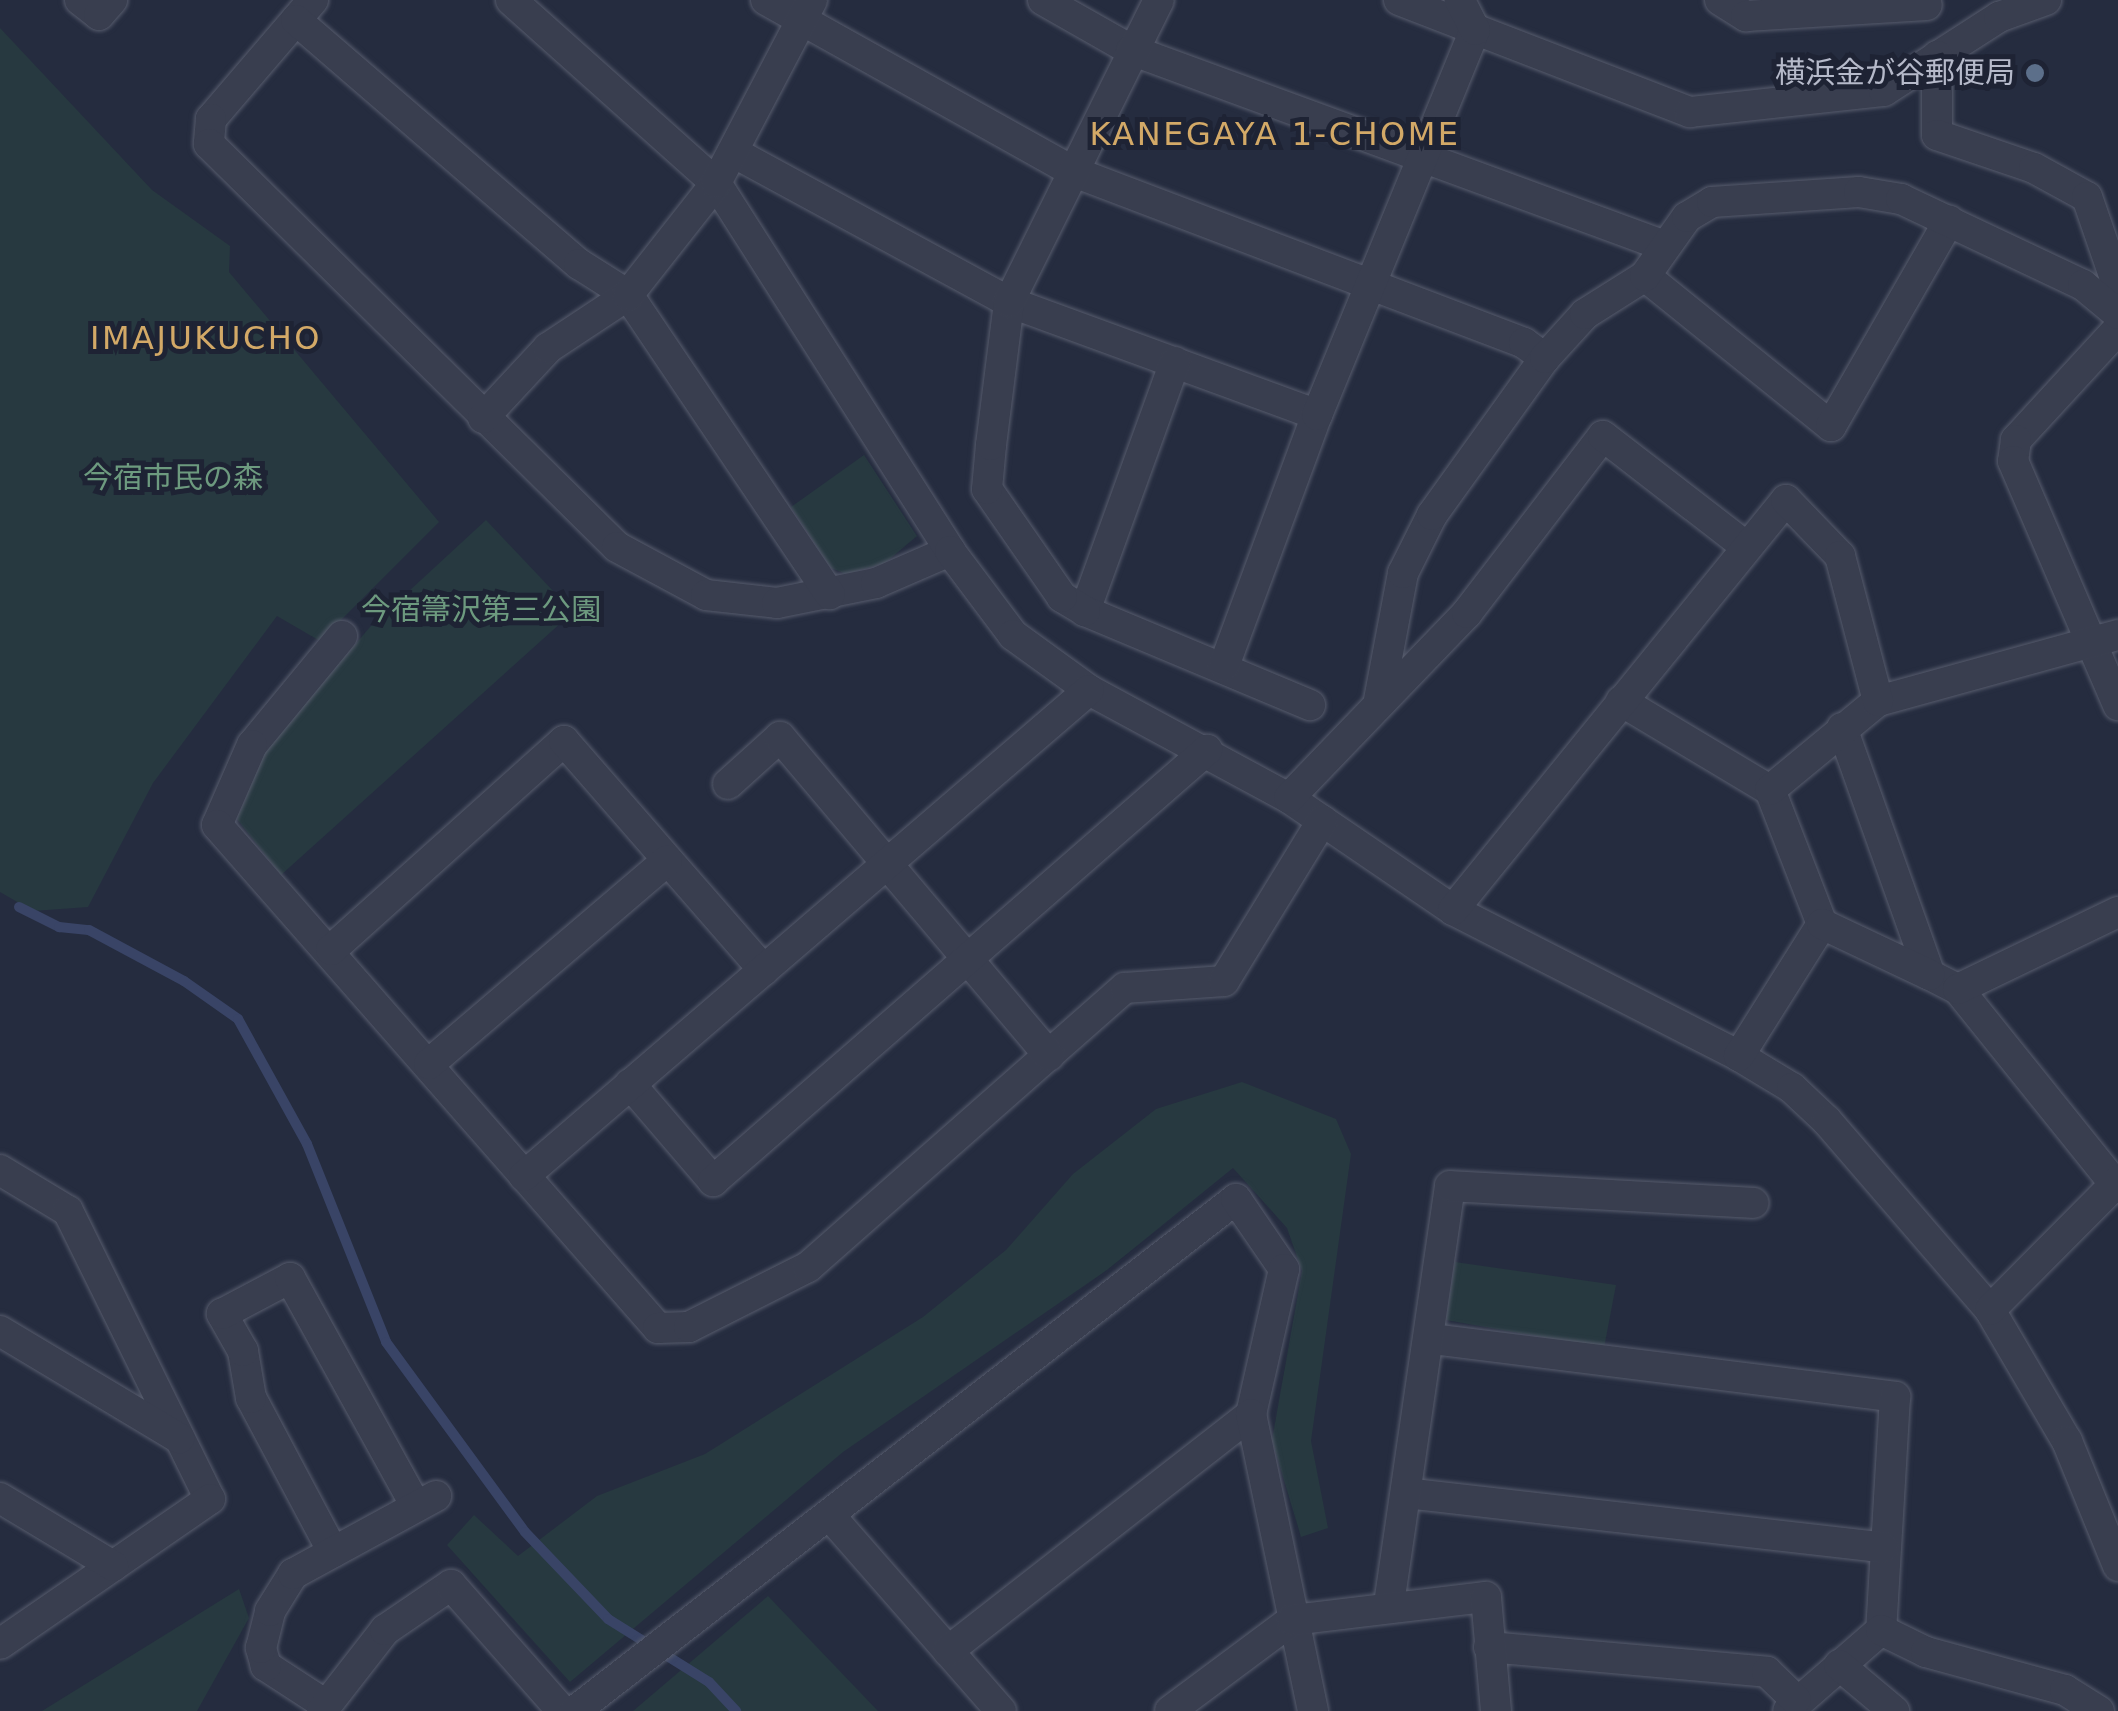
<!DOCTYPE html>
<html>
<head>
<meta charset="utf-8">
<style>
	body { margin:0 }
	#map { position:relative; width:2118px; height:1711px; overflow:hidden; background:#252c3f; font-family:"DejaVu Sans","Noto Sans JP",sans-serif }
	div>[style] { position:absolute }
	.green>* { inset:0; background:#273940 }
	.stream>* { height:10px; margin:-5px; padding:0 5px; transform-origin:5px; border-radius:5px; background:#394466 }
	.roads { filter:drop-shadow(0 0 2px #575c6d) drop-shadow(0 0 2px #575c6d) }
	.street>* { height:30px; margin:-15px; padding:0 15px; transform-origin:15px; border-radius:15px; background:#393e4f }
	.dots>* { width:28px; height:28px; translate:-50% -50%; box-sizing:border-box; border:5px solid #1e2334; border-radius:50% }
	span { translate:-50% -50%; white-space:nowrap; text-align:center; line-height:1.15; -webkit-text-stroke:10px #1e2334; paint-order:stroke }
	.poi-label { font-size:30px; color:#b6baca }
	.right { translate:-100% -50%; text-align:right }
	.park-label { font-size:30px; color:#6d9a7f }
	.neighbourhood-label { font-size:32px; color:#d3a967; letter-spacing:2.5px }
</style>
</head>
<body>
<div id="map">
	<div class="green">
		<div style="clip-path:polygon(0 28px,152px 190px,230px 246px,229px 272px,439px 522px,320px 641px,277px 616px,153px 783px,88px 907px,33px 911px,0 892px)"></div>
		<div style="clip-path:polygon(864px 455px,917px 536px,885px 563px,846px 574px,831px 568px,791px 507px)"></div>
		<div style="clip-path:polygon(486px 520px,573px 612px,281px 875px,237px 819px,266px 749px,370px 627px)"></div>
		<div style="clip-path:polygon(1242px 1082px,1336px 1119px,1351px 1154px,1311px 1441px,1328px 1528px,1301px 1537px,1272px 1440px,1302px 1271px,1287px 1228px,1233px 1168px,1107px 1270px,843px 1452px,570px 1682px,447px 1545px,474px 1515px,518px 1556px,597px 1496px,705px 1454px,923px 1317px,1006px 1250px,1073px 1174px,1156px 1109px)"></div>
		<div style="clip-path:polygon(1455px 1262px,1616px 1285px,1604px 1348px,1446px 1320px)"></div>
		<div style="clip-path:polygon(239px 1589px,249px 1618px,197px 1711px,42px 1711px)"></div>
		<div style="clip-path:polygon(768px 1596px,878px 1711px,633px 1711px)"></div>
	</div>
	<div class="stream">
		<div style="left:19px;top:907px;width:45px;rotate:26.6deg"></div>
		<div style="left:59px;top:927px;width:30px;rotate:6deg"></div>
		<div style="left:89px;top:930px;width:108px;rotate:28.2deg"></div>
		<div style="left:184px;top:981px;width:66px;rotate:35.1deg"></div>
		<div style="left:238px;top:1019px;width:143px;rotate:61.1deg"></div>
		<div style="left:307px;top:1144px;width:213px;rotate:68.2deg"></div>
		<div style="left:386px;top:1342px;width:235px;rotate:53.8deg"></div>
		<div style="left:525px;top:1532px;width:120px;rotate:46.3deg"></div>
		<div style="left:608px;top:1619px;width:119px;rotate:32deg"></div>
		<div style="left:709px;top:1682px;width:40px;rotate:47deg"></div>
	</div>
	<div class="roads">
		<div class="street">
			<div style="left:80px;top:0;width:24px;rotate:38deg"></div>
			<div style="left:99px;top:15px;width:20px;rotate:-49deg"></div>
			<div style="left:313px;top:0;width:157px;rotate:130.6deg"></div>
			<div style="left:211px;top:119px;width:25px;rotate:95deg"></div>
			<div style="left:209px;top:144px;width:573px;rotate:44.65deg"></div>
			<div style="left:617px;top:547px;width:101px;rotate:28.3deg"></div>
			<div style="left:706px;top:595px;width:71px;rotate:6.4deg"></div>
			<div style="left:777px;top:603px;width:101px;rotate:-11.4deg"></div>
			<div style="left:876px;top:583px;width:81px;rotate:-23.4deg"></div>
			<div style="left:511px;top:0;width:275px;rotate:41.8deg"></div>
			<div style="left:716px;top:183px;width:436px;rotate:57.5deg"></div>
			<div style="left:950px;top:551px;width:105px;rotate:53.1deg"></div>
			<div style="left:1013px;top:635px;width:94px;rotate:35.9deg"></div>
			<div style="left:1089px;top:690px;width:227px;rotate:28.4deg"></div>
			<div style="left:1289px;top:798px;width:199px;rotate:34.3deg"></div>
			<div style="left:1453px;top:910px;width:321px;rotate:27deg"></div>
			<div style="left:1739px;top:1056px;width:62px;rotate:31.1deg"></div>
			<div style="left:1792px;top:1088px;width:48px;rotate:43.3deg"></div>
			<div style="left:1827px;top:1121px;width:250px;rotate:49.2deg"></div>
			<div style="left:1990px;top:1310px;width:152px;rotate:59.6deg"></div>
			<div style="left:2067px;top:1441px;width:135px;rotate:67.8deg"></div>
			<div style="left:766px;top:0;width:353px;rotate:29.2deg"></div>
			<div style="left:1074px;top:172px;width:481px;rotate:20.8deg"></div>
			<div style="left:1524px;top:343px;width:26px;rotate:36deg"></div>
			<div style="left:1043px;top:0;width:101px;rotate:29.6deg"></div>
			<div style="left:1131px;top:50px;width:569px;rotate:20.16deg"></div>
			<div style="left:1399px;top:0;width:312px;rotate:21.1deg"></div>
			<div style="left:1690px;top:112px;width:195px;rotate:-6.2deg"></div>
			<div style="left:1884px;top:91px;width:137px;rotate:-32.8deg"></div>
			<div style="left:1999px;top:17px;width:50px;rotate:-19.9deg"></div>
			<div style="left:1720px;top:0;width:31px;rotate:32deg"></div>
			<div style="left:1746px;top:16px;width:181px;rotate:-3.5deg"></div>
			<div style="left:296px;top:20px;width:374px;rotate:40.8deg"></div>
			<div style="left:579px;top:264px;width:58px;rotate:32.3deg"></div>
			<div style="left:628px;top:295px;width:361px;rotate:56deg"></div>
			<div style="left:1937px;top:56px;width:79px;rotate:90deg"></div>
			<div style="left:1937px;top:135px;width:102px;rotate:18.8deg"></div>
			<div style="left:2034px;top:168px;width:60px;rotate:28.7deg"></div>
			<div style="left:2087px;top:197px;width:95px;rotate:71deg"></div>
			<div style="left:733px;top:152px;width:314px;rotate:28.5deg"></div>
			<div style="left:1009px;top:302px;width:328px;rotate:20.1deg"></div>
			<div style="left:1645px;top:276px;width:239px;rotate:38.9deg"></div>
			<div style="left:1831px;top:426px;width:237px;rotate:-60.1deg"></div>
			<div style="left:2118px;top:329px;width:151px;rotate:132.6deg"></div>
			<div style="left:2016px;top:440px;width:21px;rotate:98deg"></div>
			<div style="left:2013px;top:461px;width:266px;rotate:66.7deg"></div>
			<div style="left:1175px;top:362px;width:265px;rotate:109.9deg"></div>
			<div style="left:1085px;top:611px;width:244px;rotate:22.7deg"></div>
			<div style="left:483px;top:418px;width:96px;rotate:-47.1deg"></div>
			<div style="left:548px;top:348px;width:96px;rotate:-33.5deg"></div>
			<div style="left:628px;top:295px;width:142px;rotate:-51.8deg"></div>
			<div style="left:716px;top:183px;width:207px;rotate:-62.3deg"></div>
			<div style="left:1085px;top:611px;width:27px;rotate:-149deg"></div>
			<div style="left:1062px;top:597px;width:131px;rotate:-124.8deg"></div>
			<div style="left:987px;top:489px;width:44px;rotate:-84.8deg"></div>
			<div style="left:991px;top:445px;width:144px;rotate:-82.8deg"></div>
			<div style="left:1009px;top:302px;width:337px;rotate:-63.6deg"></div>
			<div style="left:342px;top:636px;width:141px;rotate:129.5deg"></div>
			<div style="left:252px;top:745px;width:87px;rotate:113.6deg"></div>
			<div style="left:217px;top:825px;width:669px;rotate:48.76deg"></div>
			<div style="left:658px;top:1328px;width:31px;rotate:-2deg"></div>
			<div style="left:689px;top:1327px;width:133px;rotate:-26.8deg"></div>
			<div style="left:808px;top:1267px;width:422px;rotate:-41.4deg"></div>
			<div style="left:1125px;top:988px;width:99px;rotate:-4deg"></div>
			<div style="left:1224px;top:981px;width:188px;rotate:-58.5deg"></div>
			<div style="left:1224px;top:666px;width:268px;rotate:-69.7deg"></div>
			<div style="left:1317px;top:415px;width:416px;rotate:-67.7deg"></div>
			<div style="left:1475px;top:30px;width:34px;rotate:-117deg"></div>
			<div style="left:1379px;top:700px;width:129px;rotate:-79.3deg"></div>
			<div style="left:1403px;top:573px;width:65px;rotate:-63.4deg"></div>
			<div style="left:1432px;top:515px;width:193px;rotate:-54.3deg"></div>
			<div style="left:1545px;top:358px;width:59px;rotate:-47.7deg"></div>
			<div style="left:1585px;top:314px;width:71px;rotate:-32.3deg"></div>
			<div style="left:1645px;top:276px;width:72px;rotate:-54.6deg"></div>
			<div style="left:1687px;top:217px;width:29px;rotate:-31deg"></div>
			<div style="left:1712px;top:202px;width:147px;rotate:-3.9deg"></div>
			<div style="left:1859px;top:192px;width:43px;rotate:9.5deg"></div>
			<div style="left:1901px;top:199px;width:201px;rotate:25.3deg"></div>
			<div style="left:2083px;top:285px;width:45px;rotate:39.6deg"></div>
			<div style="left:1621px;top:701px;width:174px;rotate:30.9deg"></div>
			<div style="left:1770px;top:790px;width:144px;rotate:68.8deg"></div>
			<div style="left:1822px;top:924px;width:156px;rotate:122.2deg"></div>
			<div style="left:1842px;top:728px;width:262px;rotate:70.4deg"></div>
			<div style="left:1930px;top:975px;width:31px;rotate:27deg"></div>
			<div style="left:1958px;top:989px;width:255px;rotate:51.2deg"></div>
			<div style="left:728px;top:784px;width:70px;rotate:-42.1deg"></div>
			<div style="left:780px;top:737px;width:417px;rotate:49.8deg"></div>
			<div style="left:1770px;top:790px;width:140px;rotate:-39.5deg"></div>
			<div style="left:1878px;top:701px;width:249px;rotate:-15.4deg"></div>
			<div style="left:1289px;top:798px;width:257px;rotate:-46.1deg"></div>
			<div style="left:1467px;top:613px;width:223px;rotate:-52.5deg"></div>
			<div style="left:1603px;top:436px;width:178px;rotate:37.7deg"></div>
			<div style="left:1453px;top:910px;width:528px;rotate:-50.92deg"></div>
			<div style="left:1786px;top:500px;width:78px;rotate:46deg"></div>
			<div style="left:1840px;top:556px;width:150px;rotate:75.3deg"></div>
			<div style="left:1822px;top:924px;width:119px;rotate:25.3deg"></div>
			<div style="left:331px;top:950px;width:313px;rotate:-41.9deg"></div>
			<div style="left:564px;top:741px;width:304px;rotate:48.9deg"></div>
			<div style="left:1958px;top:989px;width:178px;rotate:-25.7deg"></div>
			<div style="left:429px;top:1064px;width:313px;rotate:-40.5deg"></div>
			<div style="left:630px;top:1084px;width:128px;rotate:49.4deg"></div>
			<div style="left:713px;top:1181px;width:656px;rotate:-41.1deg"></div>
			<div style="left:0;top:1170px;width:79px;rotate:31.1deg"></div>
			<div style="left:68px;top:1211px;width:321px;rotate:63.8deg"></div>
			<div style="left:210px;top:1499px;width:255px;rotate:145.4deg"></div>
			<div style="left:524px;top:1176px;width:745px;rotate:-40.7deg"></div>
			<div style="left:1990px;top:1310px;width:182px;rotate:-45.2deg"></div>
			<div style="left:0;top:1331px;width:209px;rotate:30.9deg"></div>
			<div style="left:1432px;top:1339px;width:467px;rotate:7.1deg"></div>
			<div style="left:1895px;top:1397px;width:233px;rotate:93.4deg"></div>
			<div style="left:1881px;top:1630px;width:123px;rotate:138.9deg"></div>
			<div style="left:1406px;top:1493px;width:480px;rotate:6.5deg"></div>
			<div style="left:0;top:1498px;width:132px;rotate:31deg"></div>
			<div style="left:831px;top:1517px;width:258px;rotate:48.8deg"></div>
			<div style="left:333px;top:1552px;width:174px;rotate:-118deg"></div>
			<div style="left:251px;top:1398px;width:48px;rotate:-99.7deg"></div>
			<div style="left:243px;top:1351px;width:43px;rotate:-119.6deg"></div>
			<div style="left:222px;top:1314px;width:77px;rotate:-27.9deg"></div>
			<div style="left:290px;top:1278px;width:260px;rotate:61.1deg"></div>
			<div style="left:1389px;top:1604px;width:422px;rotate:-81.7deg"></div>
			<div style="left:1450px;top:1186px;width:304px;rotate:3.2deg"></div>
			<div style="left:1881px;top:1630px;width:50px;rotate:26.1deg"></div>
			<div style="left:1926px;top:1652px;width:144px;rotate:15.3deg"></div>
			<div style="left:2065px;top:1690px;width:40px;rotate:32deg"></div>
			<div style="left:1489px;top:1647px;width:279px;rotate:5.1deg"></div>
			<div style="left:1767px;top:1672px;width:40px;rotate:44deg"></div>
			<div style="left:948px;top:1651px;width:385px;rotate:-38deg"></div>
			<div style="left:1839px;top:1665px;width:72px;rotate:39.9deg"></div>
			<div style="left:326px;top:1705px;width:72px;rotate:-147deg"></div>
			<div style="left:266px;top:1666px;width:19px;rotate:-106deg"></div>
			<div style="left:261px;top:1648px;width:38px;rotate:-76deg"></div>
			<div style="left:270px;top:1611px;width:44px;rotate:-58.1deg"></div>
			<div style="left:293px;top:1574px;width:163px;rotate:-28.6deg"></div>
			<div style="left:322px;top:1711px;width:103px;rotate:-52.1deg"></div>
			<div style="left:385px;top:1630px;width:80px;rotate:-34.3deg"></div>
			<div style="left:451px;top:1585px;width:168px;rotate:48.6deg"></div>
			<div style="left:575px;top:1711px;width:836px;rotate:-37.76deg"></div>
			<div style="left:1236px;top:1199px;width:85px;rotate:55.6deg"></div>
			<div style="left:1284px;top:1269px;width:149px;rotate:102.8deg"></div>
			<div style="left:1251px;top:1414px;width:303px;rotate:78.2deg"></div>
			<div style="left:1170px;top:1711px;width:152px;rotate:-36.7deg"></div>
			<div style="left:1292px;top:1620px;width:195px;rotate:-6.8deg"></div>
			<div style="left:1486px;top:1597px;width:114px;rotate:85deg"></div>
		</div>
	</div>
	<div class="dots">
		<div style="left:2035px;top:73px;background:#5c6f8a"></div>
	</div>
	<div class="poi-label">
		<span class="right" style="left:2015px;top:73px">横浜金が谷郵便局</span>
	</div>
	<div class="park-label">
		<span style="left:173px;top:478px">今宿市民の森</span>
		<span style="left:481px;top:610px">今宿箒沢第三公園</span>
	</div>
	<div class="neighbourhood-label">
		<span style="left:1275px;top:134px">KANEGAYA 1-CHOME</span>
		<span style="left:206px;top:338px">IMAJUKUCHO</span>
	</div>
</div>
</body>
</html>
